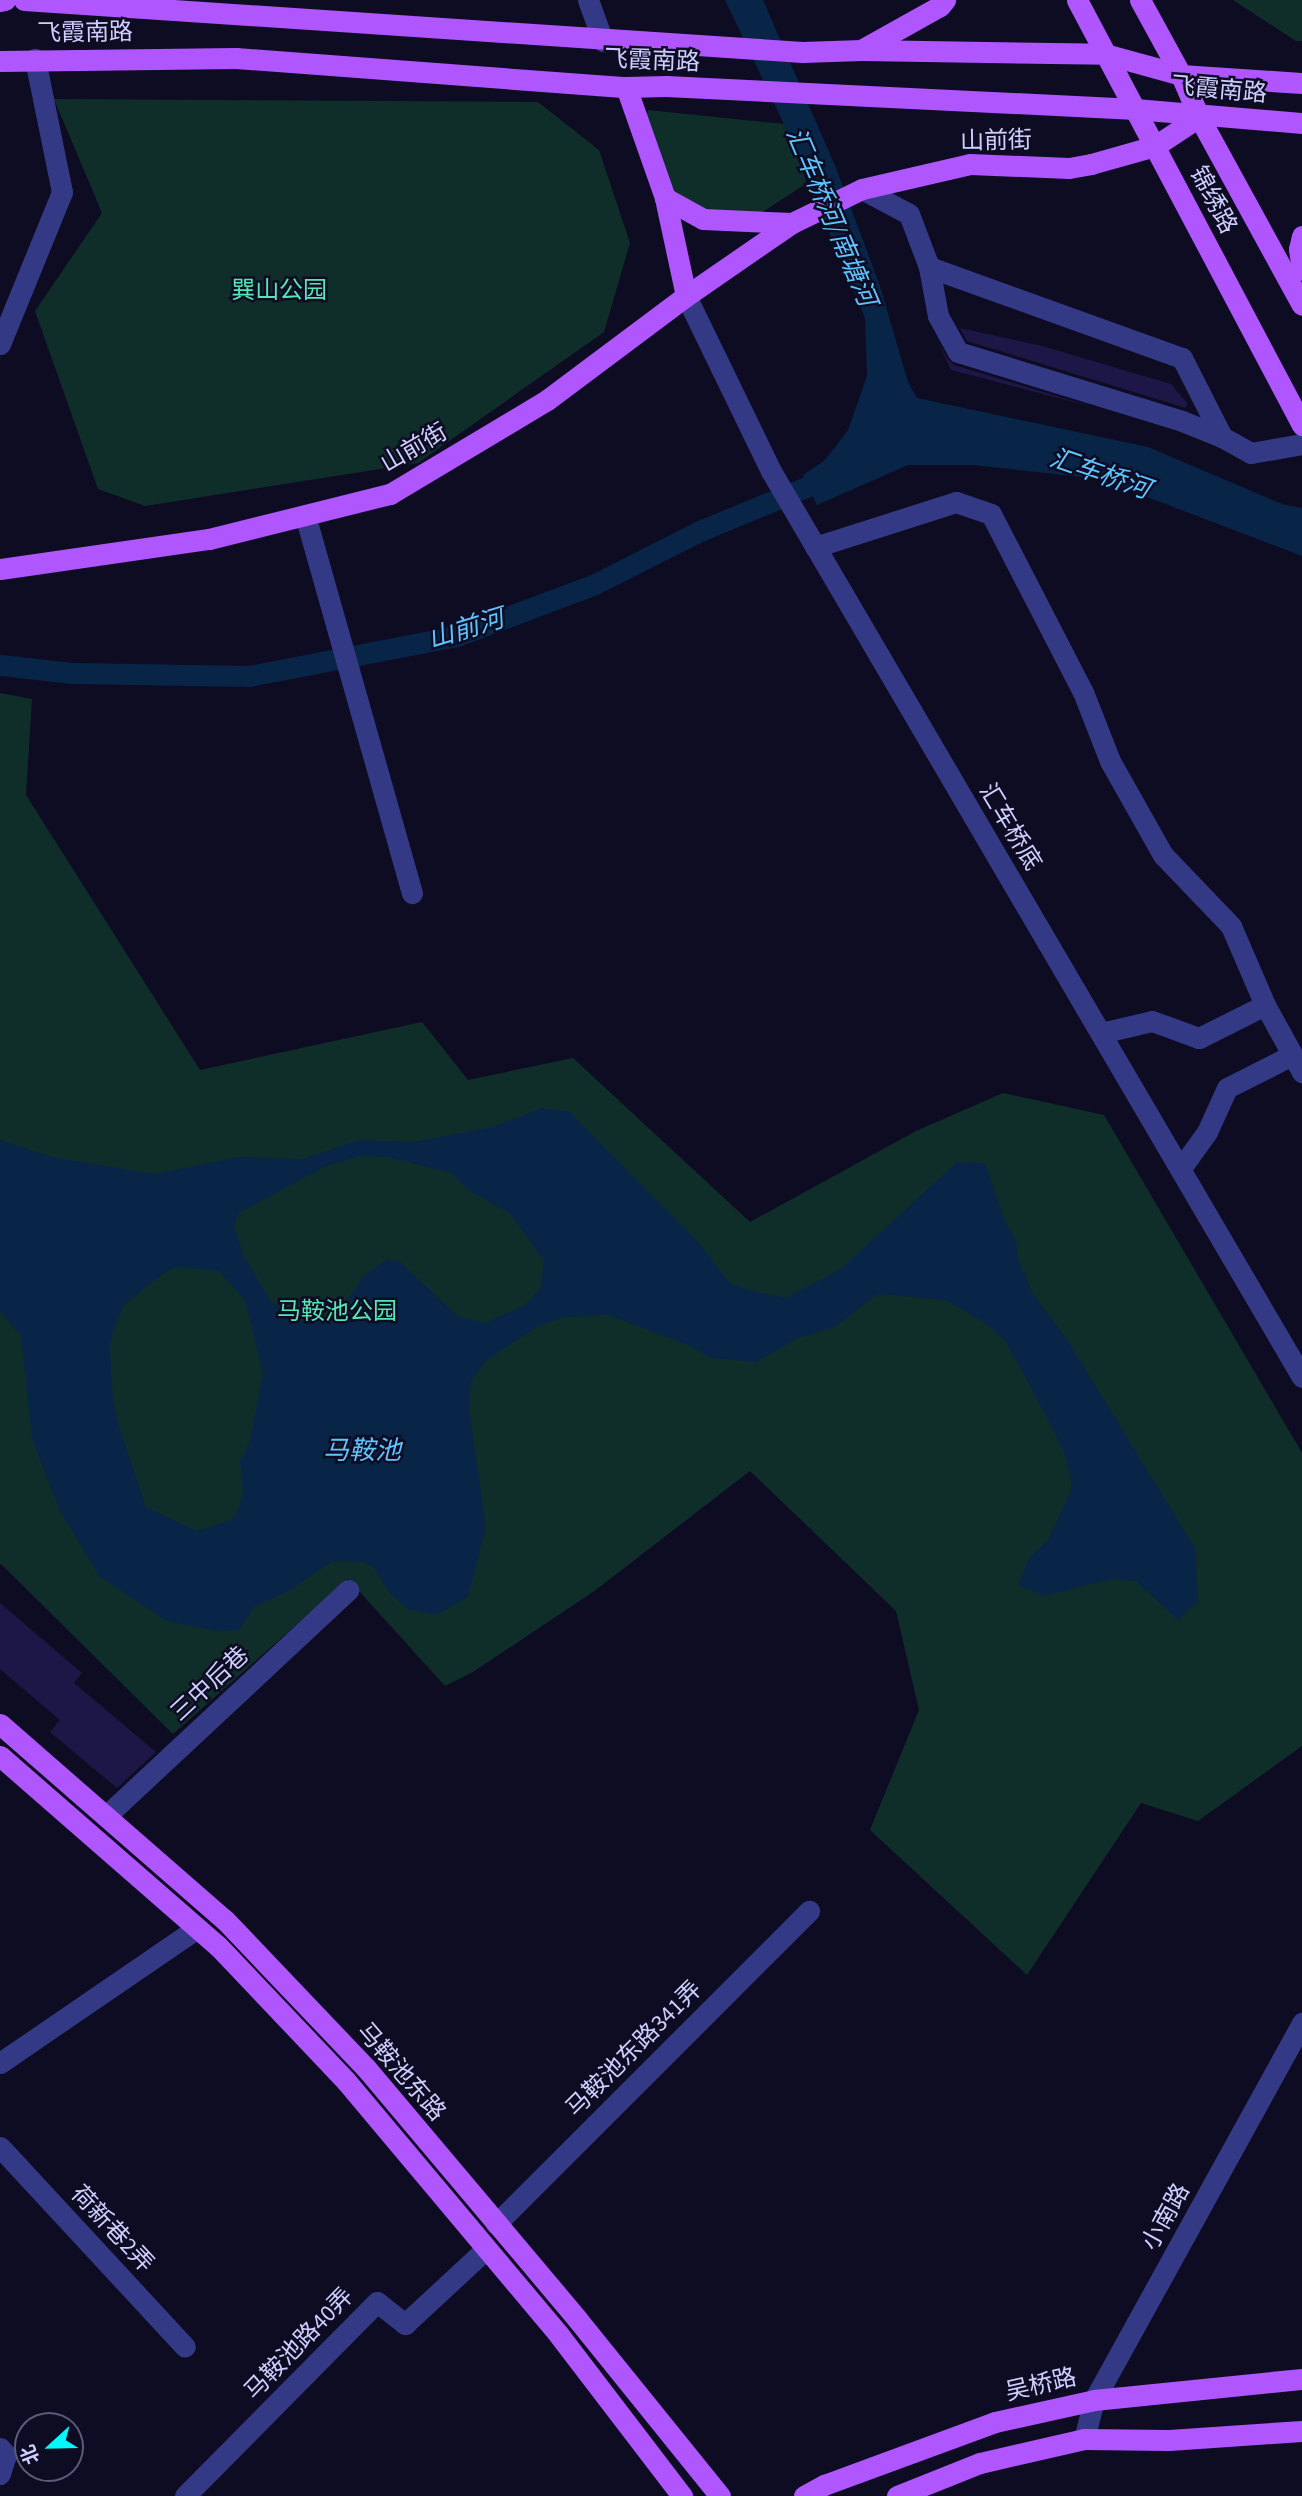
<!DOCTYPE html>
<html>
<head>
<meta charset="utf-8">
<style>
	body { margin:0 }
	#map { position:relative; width:1302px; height:2496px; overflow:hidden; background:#0e0c23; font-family:"Source Sans 3","Noto Sans SC",sans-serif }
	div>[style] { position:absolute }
	.green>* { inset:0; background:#0f2e2a }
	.water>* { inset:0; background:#082547 }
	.canal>* { height:21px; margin:-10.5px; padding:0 10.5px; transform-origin:10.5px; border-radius:10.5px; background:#082547 }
	.building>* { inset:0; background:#1c1746 }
	.minor>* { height:21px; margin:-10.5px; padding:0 10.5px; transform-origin:10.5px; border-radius:10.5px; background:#343986 }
	.major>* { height:21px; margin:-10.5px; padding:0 10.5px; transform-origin:10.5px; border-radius:10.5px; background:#af56ff }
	span { translate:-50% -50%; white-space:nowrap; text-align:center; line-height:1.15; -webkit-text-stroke:5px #0e0c23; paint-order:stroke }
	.street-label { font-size:24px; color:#cfcfff }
	.park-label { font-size:24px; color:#52e7b3 }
	.water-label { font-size:26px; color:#5dc4ff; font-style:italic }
	.north { position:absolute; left:14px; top:2412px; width:70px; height:70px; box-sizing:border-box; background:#0e0c23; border:2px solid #5b5a7b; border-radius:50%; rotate:248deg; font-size:19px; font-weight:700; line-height:28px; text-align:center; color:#cfcfff }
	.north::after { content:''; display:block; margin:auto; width:24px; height:32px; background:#00fafa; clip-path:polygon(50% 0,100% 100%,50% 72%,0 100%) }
</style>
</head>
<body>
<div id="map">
	<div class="green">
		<div style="clip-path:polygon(1233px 0,1302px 0,1302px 41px,1296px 41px)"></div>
		<div style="clip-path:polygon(54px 99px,538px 102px,599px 150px,630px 243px,604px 332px,418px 463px,145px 506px,98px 489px,35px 311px,102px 213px)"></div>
		<div style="clip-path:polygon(648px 110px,784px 124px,807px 183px,755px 217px,718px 215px,677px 200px,645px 119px)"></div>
		<div style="clip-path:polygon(0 693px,32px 699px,26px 795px,200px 1070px,422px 1022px,468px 1080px,573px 1058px,750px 1222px,916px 1131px,1003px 1093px,1104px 1115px,1302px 1453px,1302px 1746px,1198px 1821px,1141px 1803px,1027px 1975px,870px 1830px,919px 1710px,896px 1611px,750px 1471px,593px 1592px,473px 1672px,445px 1686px,348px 1579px,173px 1734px,0 1563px)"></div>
	</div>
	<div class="water">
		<div style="clip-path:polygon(725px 0,763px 0,836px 168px,880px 286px,908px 382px,917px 398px,1148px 447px,1282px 504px,1302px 508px,1302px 556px,1100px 479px,973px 465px,908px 465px,817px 505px,803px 475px,825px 460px,848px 430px,867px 376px,865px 318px,784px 124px)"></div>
		<div style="clip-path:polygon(evenodd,542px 1108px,570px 1112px,698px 1242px,728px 1281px,744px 1289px,786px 1298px,842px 1268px,957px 1162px,985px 1163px,1003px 1217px,1016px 1240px,1018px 1258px,1033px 1294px,1068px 1341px,1195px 1548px,1198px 1602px,1178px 1620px,1136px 1581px,1112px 1579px,1043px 1596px,1018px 1585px,1029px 1558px,1048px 1540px,1071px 1490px,1071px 1478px,1064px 1453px,1052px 1427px,1005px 1340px,982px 1321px,945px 1300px,878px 1294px,835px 1327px,798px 1338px,756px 1362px,711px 1358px,688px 1345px,608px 1315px,565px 1317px,537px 1327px,487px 1360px,471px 1381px,469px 1409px,486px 1528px,468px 1597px,436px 1615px,407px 1609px,388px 1591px,374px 1568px,364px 1562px,331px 1562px,289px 1591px,254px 1607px,239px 1630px,217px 1631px,167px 1621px,99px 1576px,60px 1511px,32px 1439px,21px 1336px,0 1312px,0 1140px,56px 1158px,155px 1174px,238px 1157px,303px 1159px,359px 1140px,414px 1142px,492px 1127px,542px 1108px,360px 1156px,388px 1157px,451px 1173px,467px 1189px,510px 1214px,544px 1261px,540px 1289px,525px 1305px,485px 1323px,459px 1317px,400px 1262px,387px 1259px,364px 1276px,342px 1308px,324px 1322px,302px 1321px,270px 1301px,243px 1254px,234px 1226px,239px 1213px,324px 1167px,360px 1156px,542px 1108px,177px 1267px,219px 1271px,245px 1300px,263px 1373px,250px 1441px,240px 1462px,243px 1493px,239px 1508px,231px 1520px,197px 1531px,146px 1507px,119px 1427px,113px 1397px,110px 1350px,112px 1334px,123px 1306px,164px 1273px,177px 1267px)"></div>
	</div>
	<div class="canal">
		<div style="left:0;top:665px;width:73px;rotate:6.3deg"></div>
		<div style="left:73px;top:673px;width:176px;rotate:1deg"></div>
		<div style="left:249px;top:676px;width:212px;rotate:-10.9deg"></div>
		<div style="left:457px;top:636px;width:145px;rotate:-20.6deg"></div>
		<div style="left:593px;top:585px;width:120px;rotate:-26.8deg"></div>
		<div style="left:700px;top:531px;width:146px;rotate:-22.5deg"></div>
	</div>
	<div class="building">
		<div style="clip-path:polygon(960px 328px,1042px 346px,1171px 384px,1187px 403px,1186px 408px,967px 341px)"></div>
		<div style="clip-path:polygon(937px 340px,947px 358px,954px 365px,1093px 407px,951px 370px)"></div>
		<div style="clip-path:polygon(0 1603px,82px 1673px,74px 1683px,156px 1752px,117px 1788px,50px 1732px,60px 1720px,0 1669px)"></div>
	</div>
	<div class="minor">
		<div style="left:588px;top:0;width:44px;rotate:69.9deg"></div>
		<div style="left:862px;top:189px;width:53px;rotate:28deg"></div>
		<div style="left:909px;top:214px;width:57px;rotate:69.3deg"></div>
		<div style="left:929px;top:267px;width:269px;rotate:19.8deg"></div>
		<div style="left:1182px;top:358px;width:89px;rotate:63.1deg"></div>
		<div style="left:1222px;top:437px;width:33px;rotate:29deg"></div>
		<div style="left:1251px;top:453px;width:52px;rotate:-10deg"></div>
		<div style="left:929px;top:267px;width:50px;rotate:79.6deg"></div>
		<div style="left:938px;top:316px;width:41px;rotate:60.9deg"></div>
		<div style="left:958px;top:352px;width:234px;rotate:17.1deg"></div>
		<div style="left:1182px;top:421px;width:43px;rotate:21.8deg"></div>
		<div style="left:686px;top:296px;width:195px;rotate:64.1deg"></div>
		<div style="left:771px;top:471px;width:1050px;rotate:59.63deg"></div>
		<div style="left:0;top:344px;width:164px;rotate:-67.8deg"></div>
		<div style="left:62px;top:192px;width:136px;rotate:-101.5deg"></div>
		<div style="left:305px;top:515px;width:393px;rotate:74.2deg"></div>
		<div style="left:815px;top:547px;width:148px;rotate:-17.7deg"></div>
		<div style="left:956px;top:502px;width:37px;rotate:19deg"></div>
		<div style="left:991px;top:514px;width:200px;rotate:62.7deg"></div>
		<div style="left:1083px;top:692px;width:74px;rotate:68.6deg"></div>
		<div style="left:1110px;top:761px;width:108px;rotate:60.6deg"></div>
		<div style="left:1163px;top:855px;width:98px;rotate:46.2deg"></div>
		<div style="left:1231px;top:926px;width:86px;rotate:66.7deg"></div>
		<div style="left:1265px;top:1005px;width:77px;rotate:61.1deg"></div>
		<div style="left:1101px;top:1033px;width:52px;rotate:-13.2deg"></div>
		<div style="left:1152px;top:1021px;width:50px;rotate:19.9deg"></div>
		<div style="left:1199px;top:1038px;width:74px;rotate:-26.6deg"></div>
		<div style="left:1181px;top:1168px;width:44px;rotate:-54.2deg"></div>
		<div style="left:1207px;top:1132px;width:48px;rotate:-65.6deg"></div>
		<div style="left:1227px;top:1088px;width:73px;rotate:-26.9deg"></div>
		<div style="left:107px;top:1815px;width:330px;rotate:-43deg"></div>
		<div style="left:0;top:2063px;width:239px;rotate:-34.4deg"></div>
		<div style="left:0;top:2147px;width:272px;rotate:47.2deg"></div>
		<div style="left:496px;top:2224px;width:443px;rotate:-45deg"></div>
		<div style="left:1084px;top:2439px;width:40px;rotate:-75.6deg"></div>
		<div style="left:1094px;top:2400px;width:431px;rotate:-61.1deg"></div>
		<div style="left:0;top:2448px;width:9px;rotate:49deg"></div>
		<div style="left:6px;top:2455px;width:20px;rotate:108deg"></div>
		<div style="left:185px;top:2496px;width:273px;rotate:-45.3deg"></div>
		<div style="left:377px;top:2302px;width:36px;rotate:38deg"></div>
		<div style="left:405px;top:2324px;width:110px;rotate:-42.8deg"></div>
	</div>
	<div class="major">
		<div style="left:24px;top:0;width:780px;rotate:3.82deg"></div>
		<div style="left:802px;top:52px;width:60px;rotate:-1.9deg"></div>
		<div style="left:862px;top:50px;width:243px;rotate:0.9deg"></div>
		<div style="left:1105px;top:54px;width:79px;rotate:15.4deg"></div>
		<div style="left:1181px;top:75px;width:121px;rotate:3.8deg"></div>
		<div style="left:1077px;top:0;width:481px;rotate:62.1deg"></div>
		<div style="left:1140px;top:0;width:85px;rotate:61.3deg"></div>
		<div style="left:1181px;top:75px;width:46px;rotate:66.8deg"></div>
		<div style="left:1199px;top:117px;width:214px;rotate:61.3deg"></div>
		<div style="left:0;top:1px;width:5px;rotate:-11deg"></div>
		<div style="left:863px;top:49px;width:88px;rotate:-29.2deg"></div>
		<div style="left:940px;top:6px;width:8px;rotate:-50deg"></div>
		<div style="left:0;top:61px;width:236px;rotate:-0.7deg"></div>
		<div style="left:236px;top:58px;width:391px;rotate:4.3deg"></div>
		<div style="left:626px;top:87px;width:40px;rotate:-1.4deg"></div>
		<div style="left:666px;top:86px;width:470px;rotate:2.8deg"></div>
		<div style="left:1135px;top:109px;width:168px;rotate:4.8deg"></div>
		<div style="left:626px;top:87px;width:118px;rotate:70.6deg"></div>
		<div style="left:665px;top:198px;width:100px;rotate:77.9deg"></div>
		<div style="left:665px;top:198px;width:43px;rotate:28.9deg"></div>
		<div style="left:703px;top:219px;width:89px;rotate:2.6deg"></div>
		<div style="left:1302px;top:236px;width:13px;rotate:103deg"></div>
		<div style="left:1299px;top:249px;width:21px;rotate:82deg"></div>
		<div style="left:0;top:569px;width:211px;rotate:-8.2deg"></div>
		<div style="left:209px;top:539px;width:187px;rotate:-14deg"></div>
		<div style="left:390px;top:494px;width:183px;rotate:-30.9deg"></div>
		<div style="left:547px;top:400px;width:174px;rotate:-36.8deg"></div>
		<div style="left:686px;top:296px;width:129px;rotate:-34.6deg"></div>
		<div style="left:792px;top:223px;width:78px;rotate:-25.9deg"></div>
		<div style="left:862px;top:189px;width:111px;rotate:-13deg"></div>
		<div style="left:970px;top:164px;width:99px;rotate:2.3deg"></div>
		<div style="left:1069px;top:168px;width:22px;rotate:-10deg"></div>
		<div style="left:1091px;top:164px;width:66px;rotate:-15.7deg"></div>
		<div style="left:1155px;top:146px;width:53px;rotate:-33.4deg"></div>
		<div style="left:0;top:1724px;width:298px;rotate:41.1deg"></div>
		<div style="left:225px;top:1920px;width:204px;rotate:46.4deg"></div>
		<div style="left:366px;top:2068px;width:329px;rotate:49.9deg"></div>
		<div style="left:578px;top:2320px;width:226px;rotate:51.1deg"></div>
		<div style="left:0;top:1756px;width:289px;rotate:41.1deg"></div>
		<div style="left:218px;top:1946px;width:186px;rotate:46.5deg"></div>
		<div style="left:346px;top:2081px;width:331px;rotate:50deg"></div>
		<div style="left:559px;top:2335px;width:203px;rotate:52.6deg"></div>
		<div style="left:804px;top:2496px;width:23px;rotate:-29deg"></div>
		<div style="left:824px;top:2485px;width:182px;rotate:-20.2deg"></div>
		<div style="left:995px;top:2422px;width:101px;rotate:-12.5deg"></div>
		<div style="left:1094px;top:2400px;width:209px;rotate:-5.8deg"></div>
		<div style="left:897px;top:2496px;width:89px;rotate:-21.7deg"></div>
		<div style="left:980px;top:2463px;width:107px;rotate:-13deg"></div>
		<div style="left:1084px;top:2439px;width:85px;rotate:0.7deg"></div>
		<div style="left:1169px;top:2440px;width:133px;rotate:-3.9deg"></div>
	</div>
	<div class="street-label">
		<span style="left:85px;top:33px;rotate:-1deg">飞霞南路</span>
		<span style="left:652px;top:61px;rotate:2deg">飞霞南路</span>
		<span style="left:1219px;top:90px;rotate:5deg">飞霞南路</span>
		<span style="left:996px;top:141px;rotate:-1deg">山前街</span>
		<span style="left:1213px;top:200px;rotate:62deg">锦绣路</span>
		<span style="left:414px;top:448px;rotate:-30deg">山前街</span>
		<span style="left:1010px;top:827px;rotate:59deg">汇车桥底</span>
		<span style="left:210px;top:1684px;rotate:-43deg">三中后巷</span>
		<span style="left:634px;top:2049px;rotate:-45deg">马鞍池东路341弄</span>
		<span style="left:401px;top:2072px;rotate:49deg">马鞍池东路</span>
		<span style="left:1166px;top:2217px;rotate:-61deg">小南路</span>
		<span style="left:112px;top:2229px;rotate:47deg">荷新巷2弄</span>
		<span style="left:299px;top:2344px;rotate:-46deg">马鞍池路40弄</span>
		<span style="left:1041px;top:2385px;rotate:-13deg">吴桥路</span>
	</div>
	<div class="park-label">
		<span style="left:279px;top:291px">巽山公园</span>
		<span style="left:337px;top:1312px">马鞍池公园</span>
	</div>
	<div class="water-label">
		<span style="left:831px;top:217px;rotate:67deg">汇车桥河/南塘河</span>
		<span style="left:1100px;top:474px;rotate:19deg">汇车桥河</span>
		<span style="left:466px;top:629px;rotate:-17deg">山前河</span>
		<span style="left:362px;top:1451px">马鞍池</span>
	</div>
	<div class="north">北</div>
</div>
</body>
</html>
